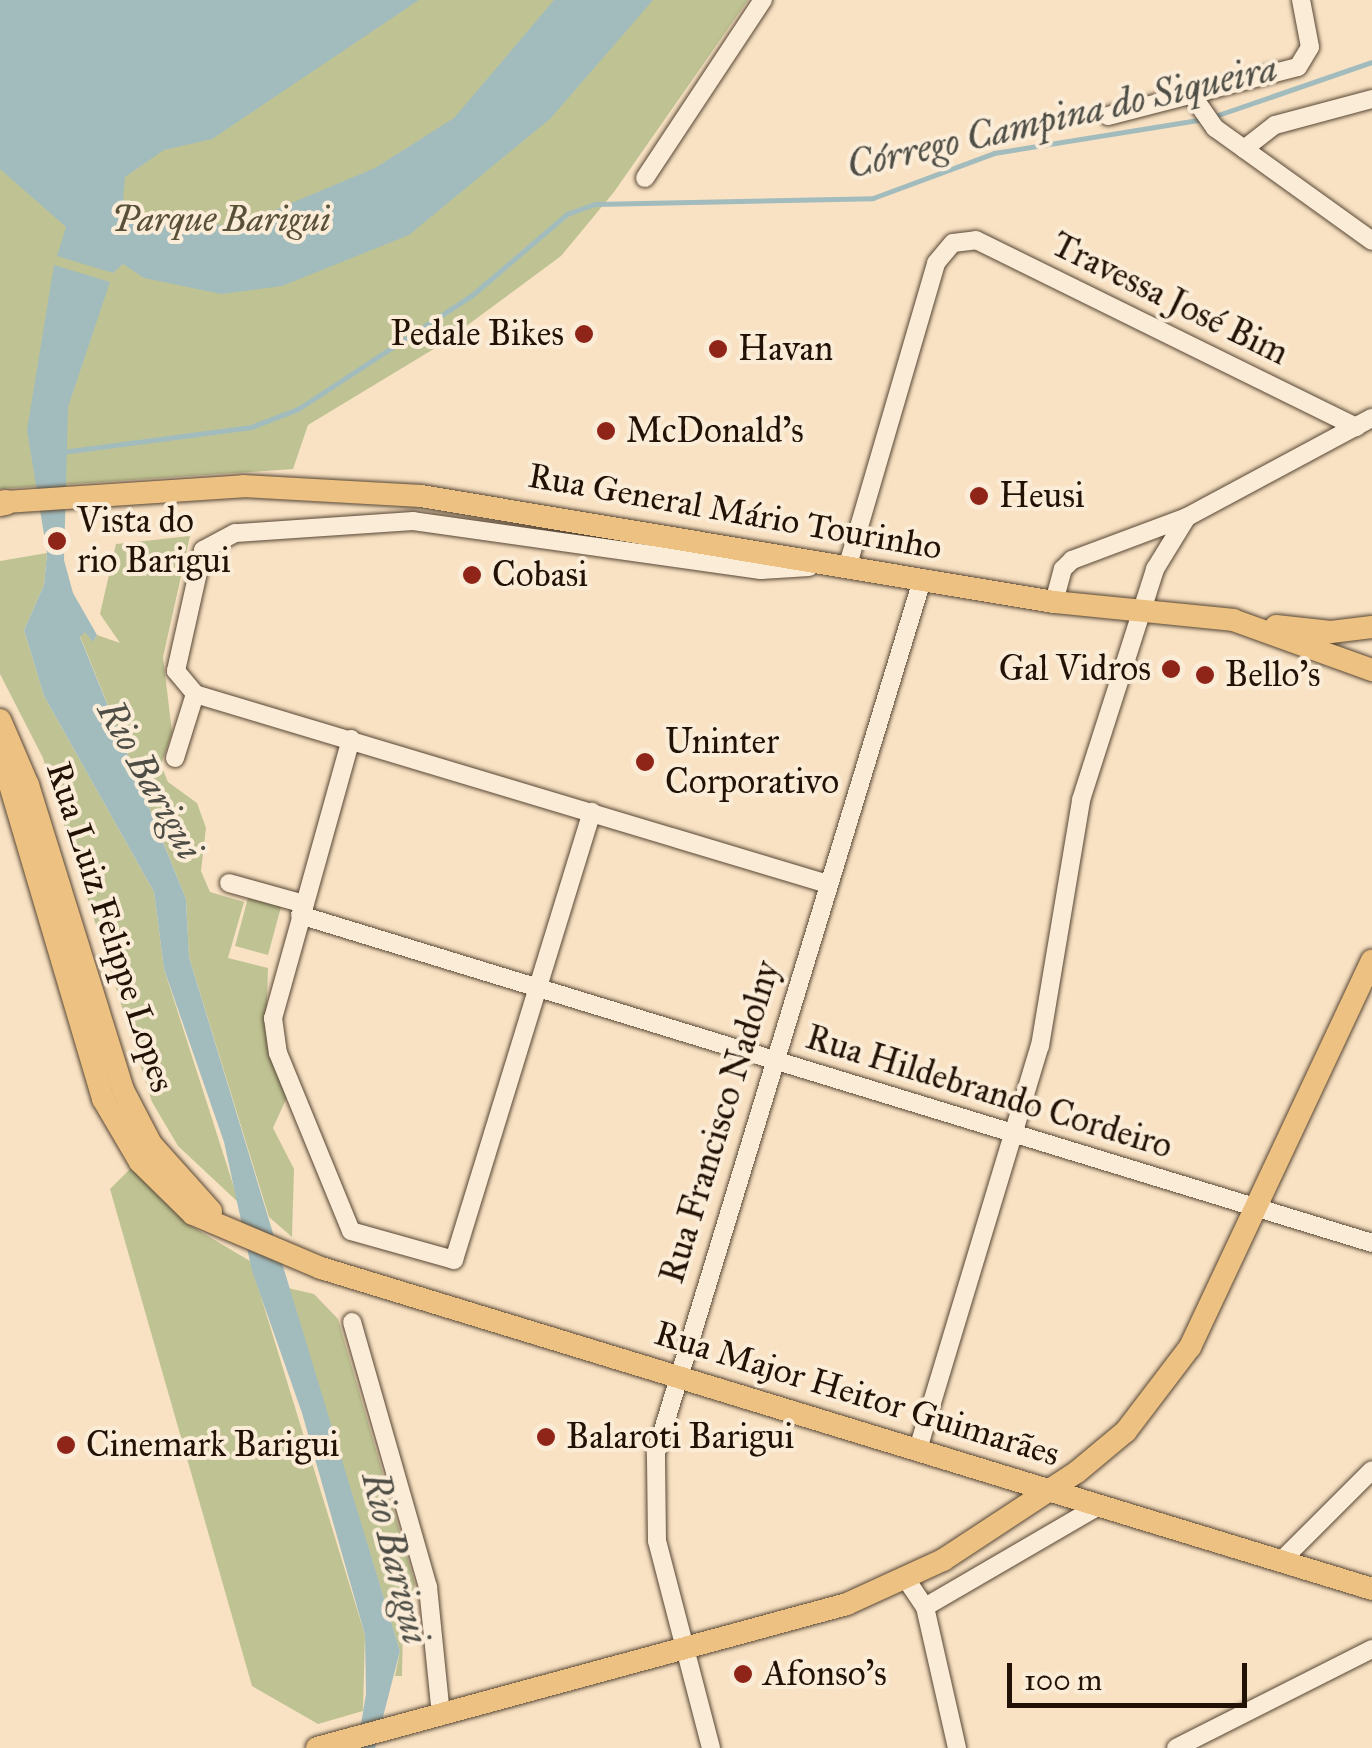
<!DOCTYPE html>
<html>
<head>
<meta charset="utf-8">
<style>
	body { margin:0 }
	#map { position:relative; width:1372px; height:1748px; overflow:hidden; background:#f9e2c3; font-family:"IM FELL Great Primer",serif }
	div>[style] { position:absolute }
	.green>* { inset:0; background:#bfc393 }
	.water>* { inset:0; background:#a2bcbe }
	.stream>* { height:5px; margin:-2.5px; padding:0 2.5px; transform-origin:2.5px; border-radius:2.5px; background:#a2bcbe }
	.roads { filter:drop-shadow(0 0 2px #574634) drop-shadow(0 0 2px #574634) }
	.minor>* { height:18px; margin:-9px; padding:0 9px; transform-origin:9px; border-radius:9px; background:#fbecd8 }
	.major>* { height:22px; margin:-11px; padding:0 11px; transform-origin:11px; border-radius:11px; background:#ecc182 }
	.highway>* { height:25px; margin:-12.5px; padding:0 12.5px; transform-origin:12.5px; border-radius:12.5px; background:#ecc182 }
	.dots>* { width:28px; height:28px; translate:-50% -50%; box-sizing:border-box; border:5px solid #fbecd8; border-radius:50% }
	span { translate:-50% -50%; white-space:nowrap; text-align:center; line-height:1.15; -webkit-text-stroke:8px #fbecd8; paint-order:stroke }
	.park-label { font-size:35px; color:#585037; font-style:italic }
	.street-label { font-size:35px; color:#211205 }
	.poi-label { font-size:35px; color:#211205 }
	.right { translate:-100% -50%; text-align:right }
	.left { translate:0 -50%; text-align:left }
	.water-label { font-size:38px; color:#4e4e46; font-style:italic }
	.scale { position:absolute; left:1007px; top:1663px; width:240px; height:45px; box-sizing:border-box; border:5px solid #211205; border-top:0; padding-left:12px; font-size:30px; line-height:35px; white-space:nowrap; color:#211205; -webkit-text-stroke:8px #fbecd8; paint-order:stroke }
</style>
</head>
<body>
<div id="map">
	<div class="green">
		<div style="clip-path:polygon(0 0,748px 0,614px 192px,561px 256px,442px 344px,308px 425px,293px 469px,0 489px)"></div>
		<div style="clip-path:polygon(190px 536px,163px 657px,172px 732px,161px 765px,168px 782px,197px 803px,206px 828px,201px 871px,210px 892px,244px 902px,228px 958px,268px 968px,266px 1035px,287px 1097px,273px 1128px,294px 1169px,292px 1237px,269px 1217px,189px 957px,186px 899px,80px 636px,85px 631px,93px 641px,97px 635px,120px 643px,100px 614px,116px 544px)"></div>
		<div style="clip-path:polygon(47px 553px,44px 585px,24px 630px,44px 696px,154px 892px,164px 969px,239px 1203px,178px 1146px,152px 1102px,43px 758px,0 674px,0 561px)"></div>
		<div style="clip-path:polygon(248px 898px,281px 907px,268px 955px,235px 946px)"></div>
		<div style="clip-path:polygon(132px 1167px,191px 1226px,250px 1261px,365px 1635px,363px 1711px,318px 1724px,252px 1686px,110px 1189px)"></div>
		<div style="clip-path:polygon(288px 1288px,314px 1294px,338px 1319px,415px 1584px,403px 1623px,402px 1676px,395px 1676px,400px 1651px)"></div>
	</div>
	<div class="water">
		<div style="clip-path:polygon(0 0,419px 0,212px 139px,164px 150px,125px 177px,123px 199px,146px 221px,237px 226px,375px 168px,454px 118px,554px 0,653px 0,551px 118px,409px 235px,282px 286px,221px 294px,144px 278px,123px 264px,113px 273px,57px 256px,66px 227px,0 169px)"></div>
		<div style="clip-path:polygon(54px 265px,110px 282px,68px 407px,64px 560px,73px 593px,97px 635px,93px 642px,85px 632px,80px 637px,186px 899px,189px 957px,400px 1651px,375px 1748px,357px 1748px,366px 1694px,365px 1635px,302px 1413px,252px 1271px,224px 1142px,164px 969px,154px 892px,44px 696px,24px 630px,44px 585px,47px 553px,27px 430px)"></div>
	</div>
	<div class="stream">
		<div style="left:1215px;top:116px;width:166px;rotate:-19deg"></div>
		<div style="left:62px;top:452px;width:191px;rotate:-7.5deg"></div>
		<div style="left:251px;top:427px;width:50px;rotate:-21deg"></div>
		<div style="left:298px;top:409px;width:207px;rotate:-33.2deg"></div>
		<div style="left:471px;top:296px;width:126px;rotate:-40.5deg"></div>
		<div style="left:567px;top:214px;width:30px;rotate:-20deg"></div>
		<div style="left:595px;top:204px;width:278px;rotate:-1.2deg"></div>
		<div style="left:873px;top:198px;width:129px;rotate:-20.4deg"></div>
		<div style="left:994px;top:153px;width:213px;rotate:-9.2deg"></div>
	</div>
	<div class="roads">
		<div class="minor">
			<div style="left:1194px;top:98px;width:37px;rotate:55deg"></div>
			<div style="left:1215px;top:128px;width:193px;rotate:35.7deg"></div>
			<div style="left:1108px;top:116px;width:196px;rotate:-14.5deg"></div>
			<div style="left:1298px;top:67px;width:23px;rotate:-59deg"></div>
			<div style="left:1310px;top:47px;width:48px;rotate:-100.8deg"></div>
			<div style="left:1244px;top:149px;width:39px;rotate:-38deg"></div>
			<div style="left:1275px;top:125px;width:100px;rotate:-15deg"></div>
			<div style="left:645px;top:178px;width:214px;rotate:-56.5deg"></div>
			<div style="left:809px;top:567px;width:48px;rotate:176.4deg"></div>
			<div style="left:761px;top:570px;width:351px;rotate:-172deg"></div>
			<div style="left:413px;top:521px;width:178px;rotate:176.1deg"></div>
			<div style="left:235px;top:533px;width:36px;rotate:152deg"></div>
			<div style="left:203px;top:550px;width:124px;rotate:102.6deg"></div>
			<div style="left:176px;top:671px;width:30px;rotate:50deg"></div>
			<div style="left:195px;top:694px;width:661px;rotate:16.71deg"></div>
			<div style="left:847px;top:568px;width:318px;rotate:-73.7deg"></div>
			<div style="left:936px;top:263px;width:26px;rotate:-50deg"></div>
			<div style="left:953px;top:243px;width:23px;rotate:-7deg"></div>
			<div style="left:976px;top:240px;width:424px;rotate:26.2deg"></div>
			<div style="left:1054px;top:602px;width:34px;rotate:-75deg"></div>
			<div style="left:1063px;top:569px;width:13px;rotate:-45deg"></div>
			<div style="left:1072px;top:560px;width:123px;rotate:-20.5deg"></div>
			<div style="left:351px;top:739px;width:290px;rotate:105.6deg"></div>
			<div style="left:273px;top:1018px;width:35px;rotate:82deg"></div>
			<div style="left:278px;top:1053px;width:192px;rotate:67.7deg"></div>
			<div style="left:351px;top:1231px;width:107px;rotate:15.7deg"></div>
			<div style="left:454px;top:1260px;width:469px;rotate:-72.9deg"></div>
			<div style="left:175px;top:758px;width:67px;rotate:-72.6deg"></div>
			<div style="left:229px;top:883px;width:78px;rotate:15.6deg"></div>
			<div style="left:300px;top:915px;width:1121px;rotate:17.01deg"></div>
			<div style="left:352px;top:1322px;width:276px;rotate:74deg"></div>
			<div style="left:428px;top:1587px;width:128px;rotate:84.2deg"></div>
			<div style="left:918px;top:1449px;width:421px;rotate:-73.2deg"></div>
			<div style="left:1040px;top:1046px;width:249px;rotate:-80.5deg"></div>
			<div style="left:1081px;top:800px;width:243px;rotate:-72.2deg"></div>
			<div style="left:1155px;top:569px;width:61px;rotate:-58.4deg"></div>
			<div style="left:1187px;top:517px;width:210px;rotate:-28.2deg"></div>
			<div style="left:1282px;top:1560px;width:127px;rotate:-45deg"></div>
			<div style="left:906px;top:1579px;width:34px;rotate:56deg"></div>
			<div style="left:925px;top:1607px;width:145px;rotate:77.2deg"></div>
			<div style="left:925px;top:1607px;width:203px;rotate:-30.2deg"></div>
			<div style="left:711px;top:1748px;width:214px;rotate:-104.6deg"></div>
			<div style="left:657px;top:1541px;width:88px;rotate:-90.7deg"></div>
			<div style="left:656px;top:1453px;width:913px;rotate:-73.05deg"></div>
			<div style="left:1176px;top:1748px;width:220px;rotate:-26.8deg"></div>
		</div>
		<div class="major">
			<div style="left:5px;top:502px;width:239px;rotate:-3.8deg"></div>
			<div style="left:243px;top:486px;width:178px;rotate:3.2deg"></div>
			<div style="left:421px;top:496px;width:642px;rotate:9.51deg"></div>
			<div style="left:1054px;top:602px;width:180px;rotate:5.7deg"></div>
			<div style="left:1233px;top:620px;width:148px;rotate:19.8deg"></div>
			<div style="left:1276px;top:626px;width:55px;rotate:6.2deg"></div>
			<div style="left:1331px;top:632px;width:41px;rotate:-7deg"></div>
			<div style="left:0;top:720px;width:71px;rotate:66.7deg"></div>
			<div style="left:28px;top:785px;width:319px;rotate:72.7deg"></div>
			<div style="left:123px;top:1090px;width:61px;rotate:62.6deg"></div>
			<div style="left:151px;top:1144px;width:90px;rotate:48.2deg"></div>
			<div style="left:0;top:751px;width:363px;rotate:73.5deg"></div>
			<div style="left:103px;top:1099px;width:73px;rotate:59.6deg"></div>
			<div style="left:140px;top:1162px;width:74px;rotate:44.5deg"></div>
			<div style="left:193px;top:1214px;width:139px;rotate:22.9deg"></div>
			<div style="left:321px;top:1268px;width:1099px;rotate:16.98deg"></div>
			<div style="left:317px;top:1748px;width:549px;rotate:-15.2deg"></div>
			<div style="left:847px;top:1604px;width:106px;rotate:-24.6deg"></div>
			<div style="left:943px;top:1560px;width:160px;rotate:-33.3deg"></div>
			<div style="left:1077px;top:1472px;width:64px;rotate:-39.9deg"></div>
			<div style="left:1126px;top:1431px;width:106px;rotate:-52.7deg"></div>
			<div style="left:1190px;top:1347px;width:427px;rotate:-64.8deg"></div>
		</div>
		<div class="highway">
			<div style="left:0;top:503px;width:5px;rotate:-11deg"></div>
		</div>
	</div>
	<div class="dots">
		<div style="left:584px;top:334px;background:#8f2418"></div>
		<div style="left:718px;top:349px;background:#8f2418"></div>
		<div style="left:606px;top:431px;background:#8f2418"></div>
		<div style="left:979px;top:496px;background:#8f2418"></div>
		<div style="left:57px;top:541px;background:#8f2418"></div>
		<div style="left:472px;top:575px;background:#8f2418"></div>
		<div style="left:1171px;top:669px;background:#8f2418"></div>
		<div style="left:1205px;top:675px;background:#8f2418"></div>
		<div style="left:645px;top:762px;background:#8f2418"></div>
		<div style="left:546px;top:1437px;background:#8f2418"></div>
		<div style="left:66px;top:1445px;background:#8f2418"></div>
		<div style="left:743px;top:1674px;background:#8f2418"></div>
	</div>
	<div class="park-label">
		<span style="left:221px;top:220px">Parque Barigui</span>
	</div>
	<div class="street-label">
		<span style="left:1170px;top:299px;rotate:26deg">Travessa José Bim</span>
		<span style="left:735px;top:512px;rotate:10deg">Rua General Mário Tourinho</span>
		<span style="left:110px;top:927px;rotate:72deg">Rua Luiz Felippe Lopes</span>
		<span style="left:989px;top:1092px;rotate:17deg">Rua Hildebrando Cordeiro</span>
		<span style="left:720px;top:1122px;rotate:-73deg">Rua Francisco Nadolny</span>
		<span style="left:857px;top:1394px;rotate:17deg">Rua Major Heitor Guimarães</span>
	</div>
	<div class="poi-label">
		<span class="right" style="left:564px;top:334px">Pedale Bikes</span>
		<span class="left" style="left:738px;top:349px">Havan</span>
		<span class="left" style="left:626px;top:431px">McDonald's</span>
		<span class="left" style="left:999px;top:496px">Heusi</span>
		<span class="left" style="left:77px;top:541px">Vista do<br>rio Barigui</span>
		<span class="left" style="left:492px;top:575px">Cobasi</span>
		<span class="right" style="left:1151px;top:669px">Gal Vidros</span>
		<span class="left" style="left:1225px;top:675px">Bello's</span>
		<span class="left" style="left:665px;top:762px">Uninter<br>Corporativo</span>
		<span class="left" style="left:566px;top:1437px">Balaroti Barigui</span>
		<span class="left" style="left:86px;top:1445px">Cinemark Barigui</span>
		<span class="left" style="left:763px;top:1674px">Afonso's</span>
	</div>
	<div class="water-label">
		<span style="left:1062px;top:117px;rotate:-13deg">Córrego Campina do Siqueira</span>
		<span style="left:150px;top:780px;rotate:61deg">Rio Barigui</span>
		<span style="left:395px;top:1558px;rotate:76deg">Rio Barigui</span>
	</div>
	<div class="scale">100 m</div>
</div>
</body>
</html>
